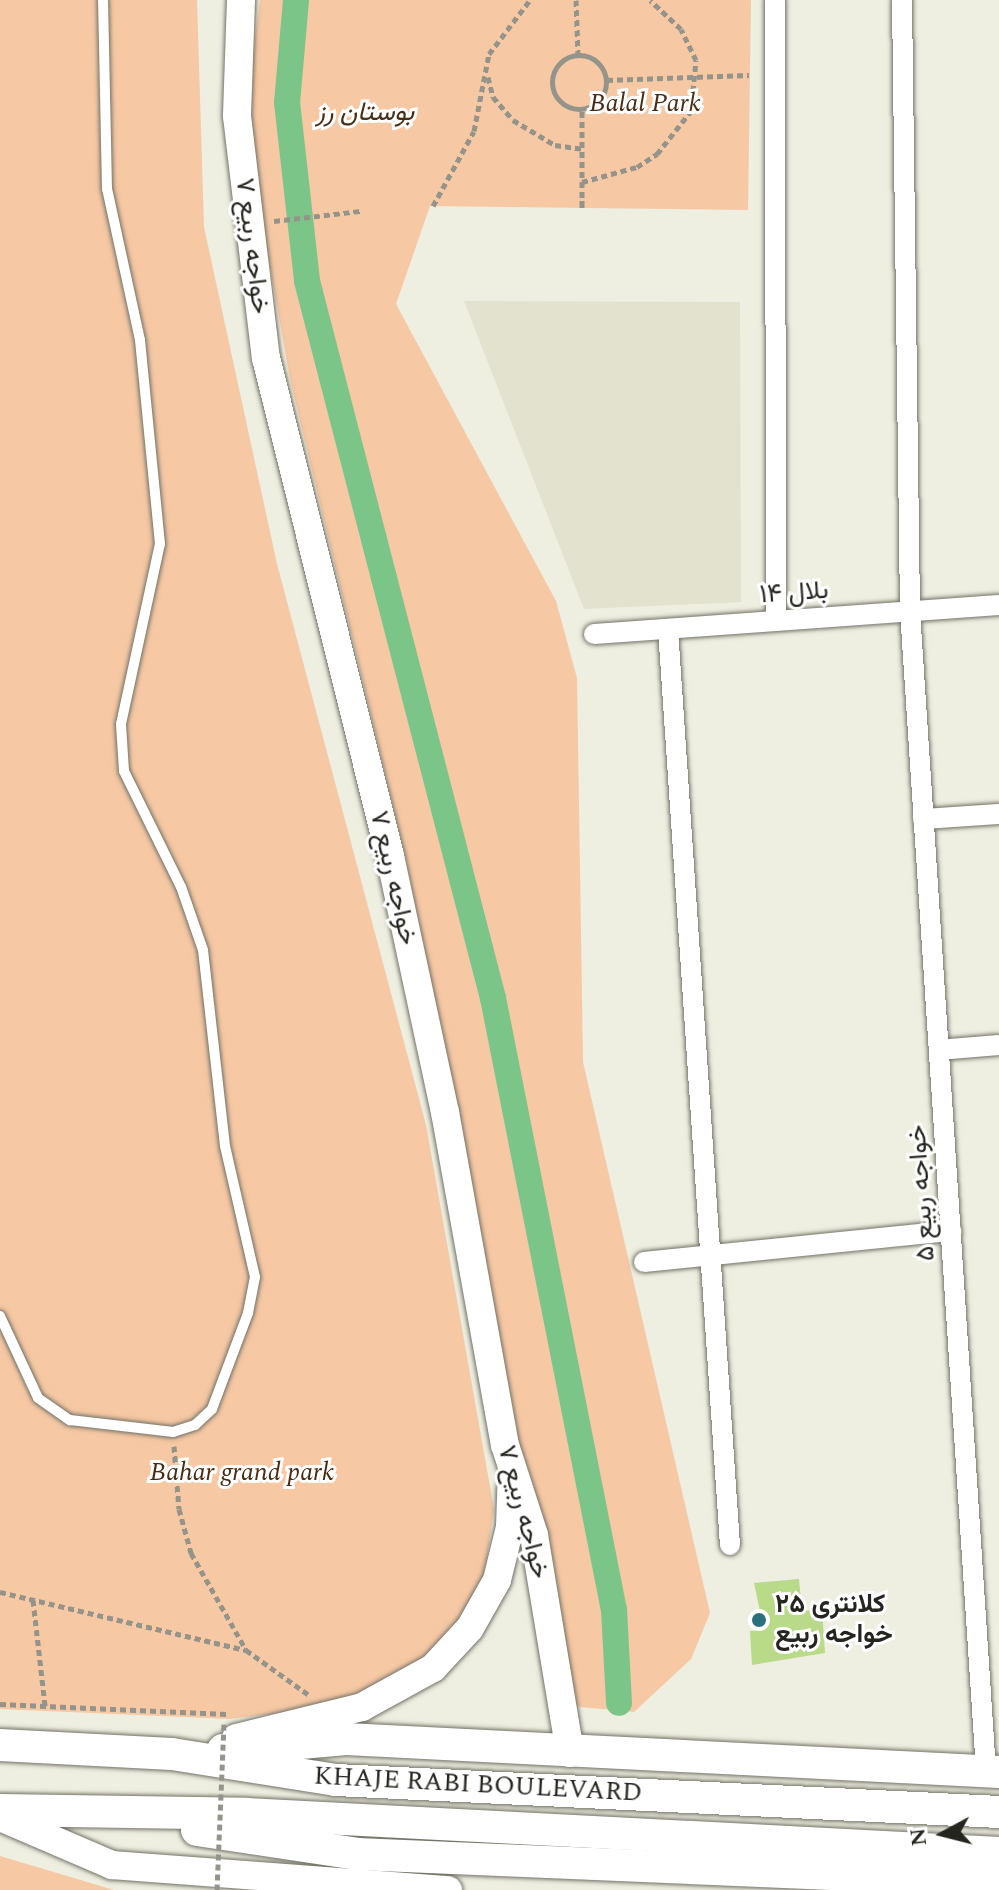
<!DOCTYPE html>
<html>
<head>
<meta charset="utf-8">
<style>
	body { margin:0 }
	#map { position:relative; width:999px; height:1890px; overflow:hidden; background:#eeeee1; font-family:Spectral,Vazirmatn,serif }
	div>[style] { position:absolute }
	.built>* { inset:0; background:#e3e2ce }
	.green>* { inset:0; background:#f6c8a4 }
	.canal>* { height:26px; margin:-13px; padding:0 13px; transform-origin:13px; border-radius:13px; background:#7cc589 }
	.building>* { inset:0; background:#b9da89 }
	.path>* { height:5px; margin-top:-2.5px; transform-origin:0; background:repeating-linear-gradient(90deg,#94948b 0 6px,transparent 0 10px) }
	.path>.ring { margin:-2.5px; padding:0; box-sizing:content-box; background:none; border:5px solid #94948b; border-radius:50% }
	.roads { filter:drop-shadow(0 0 2px #737267) drop-shadow(0 0 2px #737267) }
	.lane>* { height:10px; margin:-5px; padding:0 5px; transform-origin:5px; border-radius:5px; background:#fff }
	.street>* { height:20px; margin:-10px; padding:0 10px; transform-origin:10px; border-radius:10px; background:#fff }
	.secondary>* { height:28px; margin:-14px; padding:0 14px; transform-origin:14px; border-radius:14px; background:#fff }
	.primary>* { height:32px; margin:-16px; padding:0 16px; transform-origin:16px; border-radius:16px; background:#fff }
	.path-bridge>* { height:5px; margin-top:-2.5px; transform-origin:0; background:repeating-linear-gradient(90deg,#94948b 0 6px,transparent 0 10px) }
	.dots>* { width:22px; height:22px; translate:-50% -50%; box-sizing:border-box; border:4px solid #fff; border-radius:50% }
	span { translate:-50% -50%; white-space:nowrap; text-align:center; line-height:1.15; -webkit-text-stroke:6px #fff; paint-order:stroke }
	.park-label { font-size:26px; color:#482c13; font-style:italic }
	.street-label { font-size:26px; color:#252520 }
	.poi-label { font-size:26px; color:#252520; font-weight:700 }
	.left { translate:0 -50%; text-align:left }
	.north { position:absolute; left:903px; top:1794px; width:80px; height:80px; -webkit-text-stroke:6px #fff; paint-order:stroke; rotate:263deg; font-size:22px; font-weight:700; line-height:32px; text-align:center; color:#252520 }
	.north::after { content:''; display:block; margin:auto; width:28px; height:36px; background:#252520; clip-path:polygon(50% 0,100% 100%,50% 72%,0 100%) }
</style>
</head>
<body>
<div id="map">
	<div class="built">
		<div style="clip-path:polygon(464px 301px,740px 302px,741px 602px,584px 609px)"></div>
	</div>
	<div class="green">
		<div style="clip-path:polygon(0 0,197px 0,204px 227px,277px 564px,426px 1125px,494px 1509px,483px 1585px,448px 1644px,376px 1687px,313px 1709px,229px 1719px,0 1709px)"></div>
		<div style="clip-path:polygon(260px 0,751px 0,748px 210px,430px 206px,396px 304px,556px 601px,577px 678px,583px 1062px,710px 1613px,691px 1659px,634px 1712px,580px 1707px,555px 1693px,466px 1156px,405px 855px,290px 379px,259px 204px,249px 81px)"></div>
		<div style="clip-path:polygon(0 1856px,114px 1890px,0 1890px)"></div>
	</div>
	<div class="canal">
		<div style="left:296px;top:0;width:102px;rotate:95deg"></div>
		<div style="left:287px;top:102px;width:180px;rotate:83.6deg"></div>
		<div style="left:307px;top:281px;width:741px;rotate:75.46deg"></div>
		<div style="left:493px;top:998px;width:624px;rotate:78.82deg"></div>
		<div style="left:614px;top:1610px;width:93px;rotate:86.9deg"></div>
	</div>
	<div class="building">
		<div style="clip-path:polygon(799px 1579px,802px 1611px,822px 1609px,825px 1653px,752px 1665px,750px 1631px,764px 1630px,754px 1583px)"></div>
	</div>
	<div class="path">
		<div style="left:576px;top:0;width:54px;rotate:87.9deg"></div>
		<div class="ring" style="left:552px;top:55px;width:49px;height:49px"></div>
		<div style="left:488px;top:77px;width:21px;rotate:76deg"></div>
		<div style="left:493px;top:97px;width:30px;rotate:49deg"></div>
		<div style="left:513px;top:120px;width:49px;rotate:30.8deg"></div>
		<div style="left:555px;top:145px;width:27px;rotate:8deg"></div>
		<div style="left:607px;top:80px;width:142px;rotate:-2deg"></div>
		<div style="left:582px;top:111px;width:97px;rotate:90deg"></div>
		<div style="left:582px;top:182px;width:57px;rotate:-15.3deg"></div>
		<div style="left:637px;top:167px;width:24px;rotate:-33deg"></div>
		<div style="left:657px;top:154px;width:55px;rotate:-51.7deg"></div>
		<div style="left:691px;top:111px;width:51px;rotate:-84.4deg"></div>
		<div style="left:696px;top:60px;width:34px;rotate:-116deg"></div>
		<div style="left:681px;top:29px;width:42px;rotate:-136.9deg"></div>
		<div style="left:433px;top:206px;width:85px;rotate:-61.3deg"></div>
		<div style="left:474px;top:131px;width:78px;rotate:-79deg"></div>
		<div style="left:489px;top:54px;width:68px;rotate:-52.8deg"></div>
		<div style="left:274px;top:221px;width:88px;rotate:-6.6deg"></div>
		<div style="left:174px;top:1446px;width:63px;rotate:85.5deg"></div>
		<div style="left:179px;top:1509px;width:46px;rotate:74.7deg"></div>
		<div style="left:191px;top:1553px;width:112px;rotate:60.4deg"></div>
		<div style="left:246px;top:1650px;width:77px;rotate:35.5deg"></div>
		<div style="left:0;top:1592px;width:252px;rotate:13.3deg"></div>
		<div style="left:33px;top:1600px;width:107px;rotate:83.5deg"></div>
		<div style="left:0;top:1704px;width:227px;rotate:2.5deg"></div>
	</div>
	<div class="roads">
		<div class="lane">
			<div style="left:0;top:1316px;width:90px;rotate:65.1deg"></div>
			<div style="left:38px;top:1398px;width:39px;rotate:35deg"></div>
			<div style="left:70px;top:1420px;width:104px;rotate:6.6deg"></div>
			<div style="left:173px;top:1432px;width:23px;rotate:-18deg"></div>
			<div style="left:195px;top:1425px;width:23px;rotate:-43deg"></div>
			<div style="left:212px;top:1409px;width:103px;rotate:-69.4deg"></div>
			<div style="left:248px;top:1313px;width:37px;rotate:-79deg"></div>
			<div style="left:255px;top:1277px;width:134px;rotate:-102.9deg"></div>
			<div style="left:225px;top:1146px;width:197px;rotate:-96.4deg"></div>
			<div style="left:203px;top:950px;width:67px;rotate:-109.2deg"></div>
			<div style="left:181px;top:887px;width:129px;rotate:-116.2deg"></div>
			<div style="left:124px;top:771px;width:47px;rotate:-93.7deg"></div>
			<div style="left:121px;top:724px;width:184px;rotate:-77.8deg"></div>
			<div style="left:160px;top:544px;width:205px;rotate:-95.6deg"></div>
			<div style="left:140px;top:340px;width:155px;rotate:-102.3deg"></div>
			<div style="left:107px;top:189px;width:189px;rotate:-91.2deg"></div>
		</div>
		<div class="street">
			<div style="left:775px;top:0;width:621px;rotate:89.91deg"></div>
			<div style="left:902px;top:0;width:611px;rotate:89.25deg"></div>
			<div style="left:910px;top:611px;width:1162px;rotate:86.25deg"></div>
			<div style="left:668px;top:629px;width:918px;rotate:86.13deg"></div>
			<div style="left:594px;top:634px;width:406px;rotate:-4.1deg"></div>
			<div style="left:923px;top:819px;width:76px;rotate:-3.8deg"></div>
			<div style="left:939px;top:1050px;width:59px;rotate:-4.8deg"></div>
			<div style="left:644px;top:1262px;width:309px;rotate:-5.8deg"></div>
		</div>
		<div class="secondary">
			<div style="left:241px;top:0;width:116px;rotate:92deg"></div>
			<div style="left:237px;top:116px;width:244px;rotate:83.2deg"></div>
			<div style="left:266px;top:358px;width:513px;rotate:76.02deg"></div>
			<div style="left:390px;top:856px;width:262px;rotate:77.9deg"></div>
			<div style="left:445px;top:1112px;width:338px;rotate:79.8deg"></div>
			<div style="left:505px;top:1445px;width:95px;rotate:72.1deg"></div>
			<div style="left:534px;top:1535px;width:221px;rotate:80.6deg"></div>
			<div style="left:236px;top:1738px;width:130px;rotate:-13.8deg"></div>
			<div style="left:362px;top:1707px;width:81px;rotate:-28.8deg"></div>
			<div style="left:433px;top:1668px;width:54px;rotate:-47.2deg"></div>
			<div style="left:470px;top:1628px;width:55px;rotate:-60.6deg"></div>
			<div style="left:497px;top:1580px;width:55px;rotate:-76.2deg"></div>
			<div style="left:510px;top:1527px;width:38px;rotate:-88deg"></div>
			<div style="left:0;top:1817px;width:122px;rotate:23.2deg"></div>
			<div style="left:112px;top:1865px;width:337px;rotate:4.3deg"></div>
		</div>
		<div class="primary">
			<div style="left:0;top:1745px;width:172px;rotate:3deg"></div>
			<div style="left:172px;top:1754px;width:166px;rotate:9deg"></div>
			<div style="left:336px;top:1780px;width:664px;rotate:2.76deg"></div>
			<div style="left:223px;top:1750px;width:123px;rotate:-5.1deg"></div>
			<div style="left:346px;top:1739px;width:654px;rotate:2.89deg"></div>
			<div style="left:0;top:1810px;width:246px;rotate:0.9deg"></div>
			<div style="left:246px;top:1814px;width:754px;rotate:2.96deg"></div>
			<div style="left:197px;top:1830px;width:162px;rotate:8.5deg"></div>
			<div style="left:357px;top:1854px;width:643px;rotate:2.41deg"></div>
		</div>
	</div>
	<div class="path-bridge">
		<div style="left:217px;top:1890px;width:168px;rotate:-87.6deg"></div>
	</div>
	<div class="dots">
		<div style="left:759px;top:1620px;background:#2b707f"></div>
	</div>
	<div class="park-label">
		<span style="left:645px;top:104px">Balal Park</span>
		<span style="left:365px;top:113px">بوستان رز</span>
		<span style="left:242px;top:1473px">Bahar grand park</span>
	</div>
	<div class="street-label">
		<span style="left:252px;top:246px;rotate:83deg">خواجه ربیع ۷</span>
		<span style="left:794px;top:593px;rotate:-4deg">بلال ۱۴</span>
		<span style="left:393px;top:878px;rotate:77deg">خواجه ربیع ۷</span>
		<span style="left:922px;top:1193px;rotate:-94deg">خواجه ربیع ۵</span>
		<span style="left:523px;top:1512px;rotate:75deg">خواجه ربیع ۷</span>
		<span style="left:478px;top:1785px;rotate:3deg">KHAJE RABI BOULEVARD</span>
	</div>
	<div class="poi-label">
		<span class="left" style="left:775px;top:1620px">کلانتری ٢۵<br>خواجه ربیع</span>
	</div>
	<div class="north">N</div>
</div>
</body>
</html>
